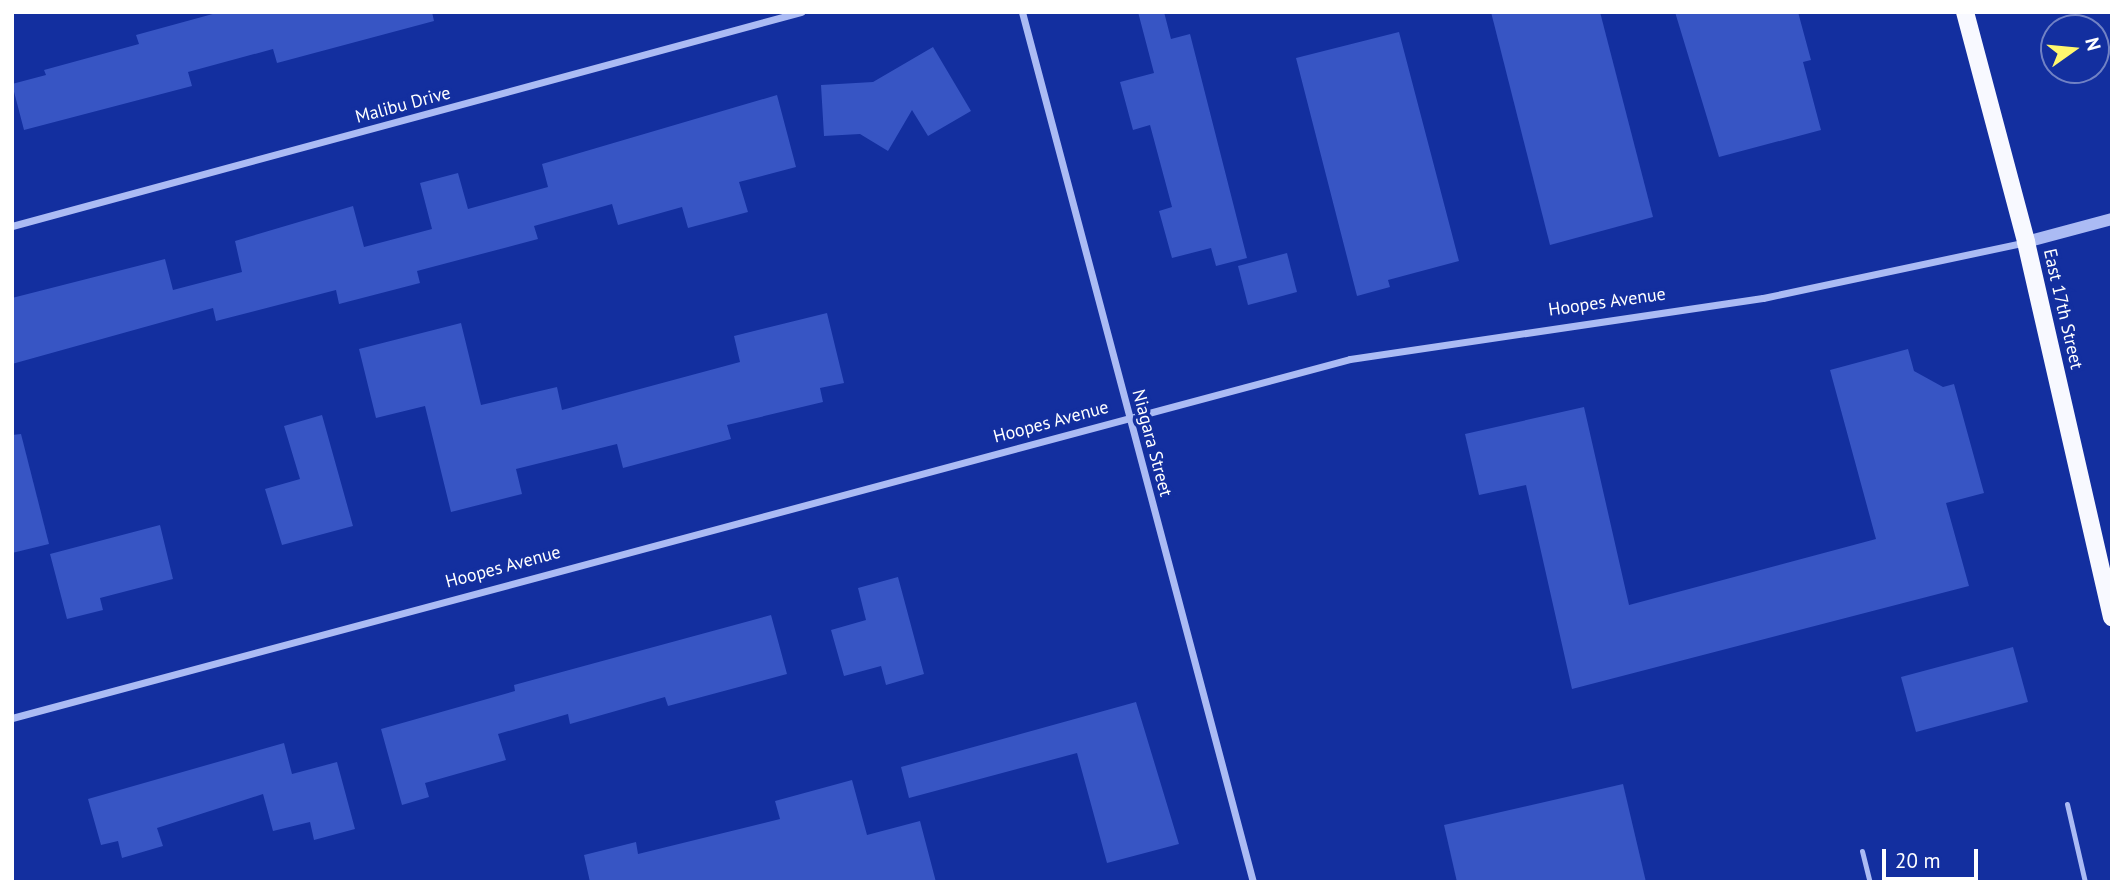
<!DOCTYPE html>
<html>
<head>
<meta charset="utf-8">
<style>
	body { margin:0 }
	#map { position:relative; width:2124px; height:894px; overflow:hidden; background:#132f9f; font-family:"PT Sans",sans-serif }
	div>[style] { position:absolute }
	.building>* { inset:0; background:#3755c4 }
	.service>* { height:5px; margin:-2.5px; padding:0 2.5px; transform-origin:2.5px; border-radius:2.5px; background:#abbbf4 }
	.minor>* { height:7px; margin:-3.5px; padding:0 3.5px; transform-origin:3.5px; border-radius:3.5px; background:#abbbf4 }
	.tertiary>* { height:12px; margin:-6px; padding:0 6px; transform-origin:6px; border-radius:6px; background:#abbbf4 }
	.primary>* { height:18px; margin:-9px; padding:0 9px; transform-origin:9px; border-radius:9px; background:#f8f9ff }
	span { translate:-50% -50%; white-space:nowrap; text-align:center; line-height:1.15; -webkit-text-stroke:7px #132f9f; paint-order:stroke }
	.street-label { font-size:18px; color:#fff }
	.frame { position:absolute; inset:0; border:14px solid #fff; pointer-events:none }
	.north { position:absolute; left:2040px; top:14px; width:70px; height:70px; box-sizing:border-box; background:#132f9f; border:2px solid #7182c5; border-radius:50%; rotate:75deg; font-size:19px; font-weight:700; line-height:28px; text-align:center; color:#fff }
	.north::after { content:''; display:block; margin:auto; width:24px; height:32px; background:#fff76e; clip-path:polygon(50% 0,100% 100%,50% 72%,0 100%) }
	.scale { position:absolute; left:1882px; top:849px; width:96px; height:32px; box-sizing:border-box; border:4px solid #fff; border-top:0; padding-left:9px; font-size:21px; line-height:24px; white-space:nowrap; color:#fff; -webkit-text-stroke:5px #132f9f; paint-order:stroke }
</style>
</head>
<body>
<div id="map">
	<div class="building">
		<div style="clip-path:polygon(220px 12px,432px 12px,434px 21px,277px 63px,273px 49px,188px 72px,192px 86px,24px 130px,12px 84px,46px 75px,44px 70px,139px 44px,136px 35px)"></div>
		<div style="clip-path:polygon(1138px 12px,1164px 12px,1171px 39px,1190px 34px,1247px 258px,1216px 266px,1211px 248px,1172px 258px,1159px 211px,1172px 207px,1150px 125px,1133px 130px,1120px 82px,1154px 73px)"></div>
		<div style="clip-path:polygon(1491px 12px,1600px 12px,1653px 217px,1550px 245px)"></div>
		<div style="clip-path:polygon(1675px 12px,1798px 12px,1811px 60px,1803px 62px,1821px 130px,1719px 157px)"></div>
		<div style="clip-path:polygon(1399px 32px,1459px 261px,1388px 280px,1390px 287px,1357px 296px,1296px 58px)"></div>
		<div style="clip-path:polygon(933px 47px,971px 111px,928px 136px,912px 110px,888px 151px,860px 134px,824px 136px,821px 85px,873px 82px)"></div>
		<div style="clip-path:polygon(777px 95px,796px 167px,739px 182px,748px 212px,688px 228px,682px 207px,618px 225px,612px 204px,534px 226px,538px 239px,417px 271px,420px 283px,339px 304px,336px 290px,216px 321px,213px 308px,12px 364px,12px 298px,165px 259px,173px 290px,242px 272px,235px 241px,353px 206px,364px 247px,432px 229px,420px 183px,458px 173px,468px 209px,548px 187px,542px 164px)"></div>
		<div style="clip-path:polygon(1287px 253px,1297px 292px,1248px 305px,1238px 266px)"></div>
		<div style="clip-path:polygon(827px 313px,844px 383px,820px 388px,823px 402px,727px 425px,731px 439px,623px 468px,617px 444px,516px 469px,522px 494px,451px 512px,425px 406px,376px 418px,359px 349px,461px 323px,481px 405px,557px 387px,562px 410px,740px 362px,734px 336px)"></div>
		<div style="clip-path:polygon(1908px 349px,1914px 371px,1943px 387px,1954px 384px,1984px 493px,1946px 503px,1969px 586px,1572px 689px,1526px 485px,1479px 495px,1465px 434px,1584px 407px,1629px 605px,1876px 539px,1830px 370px)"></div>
		<div style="clip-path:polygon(322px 415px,353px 526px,282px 545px,265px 489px,300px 479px,284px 426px)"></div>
		<div style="clip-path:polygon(21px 434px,49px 544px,12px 553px,12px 435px)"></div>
		<div style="clip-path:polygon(160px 525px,173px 579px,100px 598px,103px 610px,67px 619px,50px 554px)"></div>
		<div style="clip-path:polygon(898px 577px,924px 674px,886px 685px,881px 666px,844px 676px,831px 630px,866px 620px,858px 588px)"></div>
		<div style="clip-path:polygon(771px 615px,787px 674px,668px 706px,665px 697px,570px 724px,568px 714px,498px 734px,506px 760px,425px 783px,429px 797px,402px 805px,381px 729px,515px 691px,514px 685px)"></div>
		<div style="clip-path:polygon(2013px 647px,2028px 702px,1916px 732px,1901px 677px)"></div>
		<div style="clip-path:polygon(1136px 702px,1179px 844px,1107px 863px,1077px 753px,909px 798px,901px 767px)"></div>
		<div style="clip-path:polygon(284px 743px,292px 774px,337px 762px,355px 829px,314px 840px,310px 822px,273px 831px,263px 794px,157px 828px,163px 846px,122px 858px,118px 841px,101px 845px,88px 799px)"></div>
		<div style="clip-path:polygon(852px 780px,867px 835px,920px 821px,936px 882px,590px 882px,584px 855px,636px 842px,638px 854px,780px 819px,775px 801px)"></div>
		<div style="clip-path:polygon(1623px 784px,1646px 882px,1457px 882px,1444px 825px)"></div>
	</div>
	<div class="service">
		<div style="left:2067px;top:804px;width:80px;rotate:77deg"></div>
		<div style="left:1862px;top:851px;width:32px;rotate:76deg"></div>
	</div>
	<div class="minor">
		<div style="left:1022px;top:12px;width:900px;rotate:75.13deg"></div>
		<div style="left:12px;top:226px;width:818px;rotate:-15.18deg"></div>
		<div style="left:12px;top:718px;width:1385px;rotate:-15.02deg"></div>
		<div style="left:1350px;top:359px;width:417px;rotate:-8.4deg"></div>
		<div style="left:1763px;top:298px;width:269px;rotate:-12deg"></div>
	</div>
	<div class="tertiary">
		<div style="left:2026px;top:242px;width:89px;rotate:-15deg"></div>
	</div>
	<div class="primary">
		<div style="left:1965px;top:12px;width:238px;rotate:75.1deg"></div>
		<div style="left:2026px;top:242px;width:385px;rotate:77.1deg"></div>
	</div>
	<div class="street-label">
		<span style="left:403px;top:105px;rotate:-15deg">Malibu Drive</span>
		<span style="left:1607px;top:302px;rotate:-8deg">Hoopes Avenue</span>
		<span style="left:2063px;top:309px;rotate:77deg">East 17th Street</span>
		<span style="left:1051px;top:422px;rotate:-15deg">Hoopes Avenue</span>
		<span style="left:1152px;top:443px;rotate:75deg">Niagara Street</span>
		<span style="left:503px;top:567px;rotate:-15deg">Hoopes Avenue</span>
	</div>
	<div class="frame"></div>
	<div class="north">N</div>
	<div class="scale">20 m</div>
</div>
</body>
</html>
